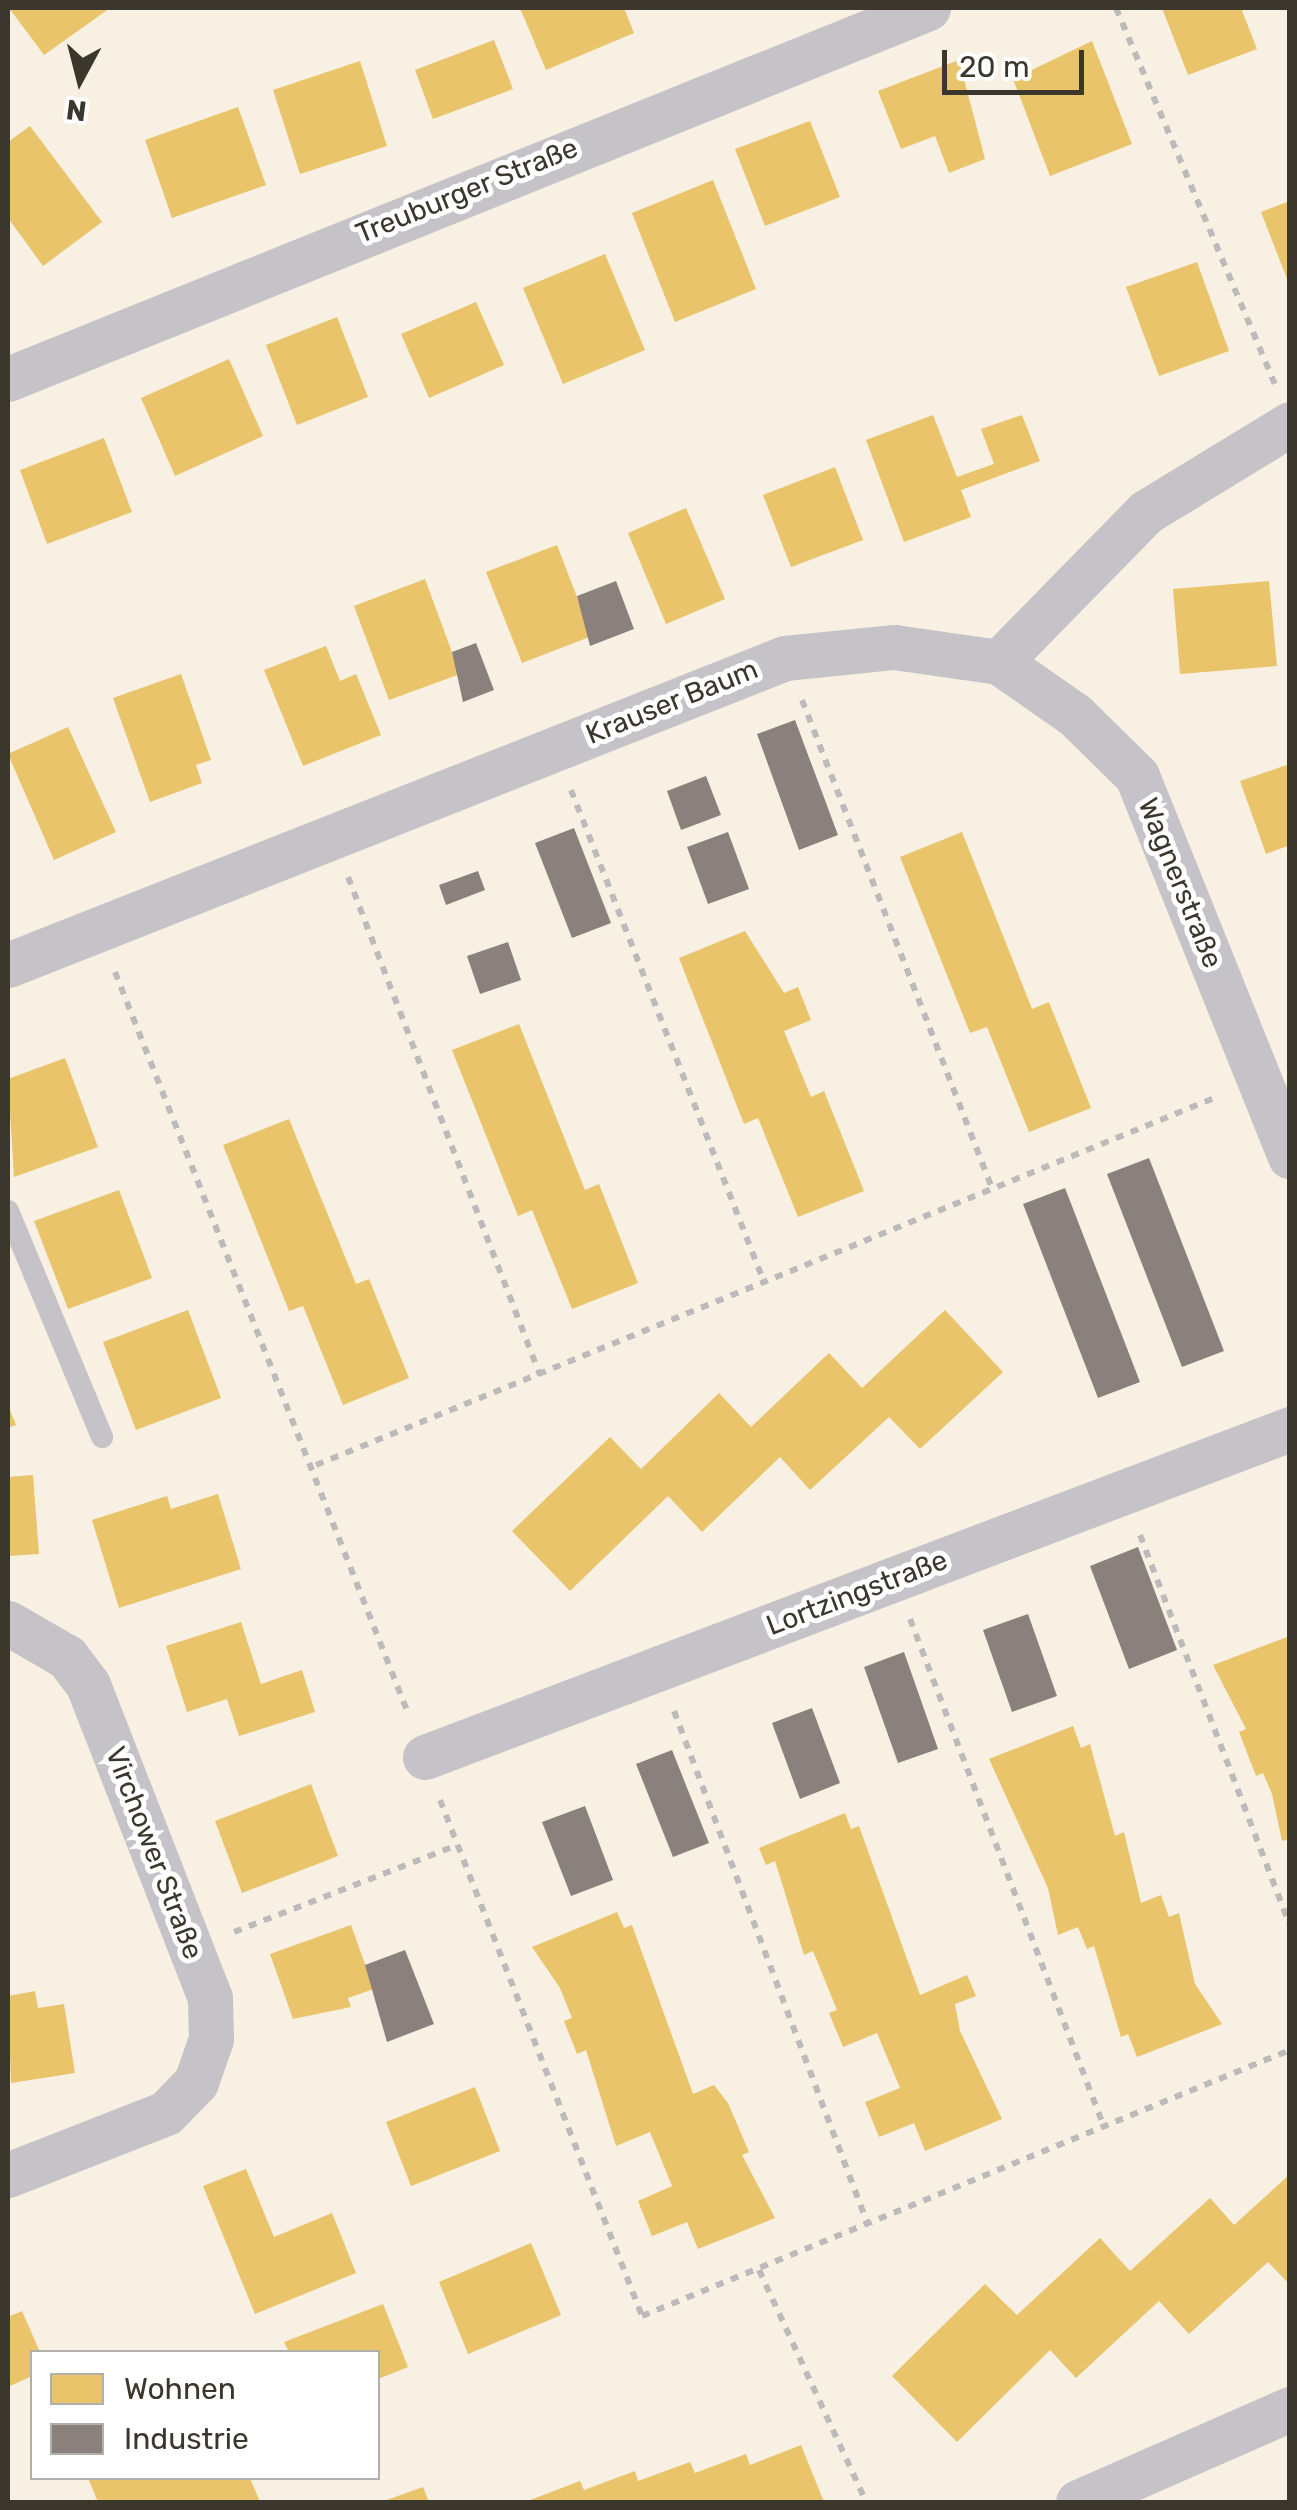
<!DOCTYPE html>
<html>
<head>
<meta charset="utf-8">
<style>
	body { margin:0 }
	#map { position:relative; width:1297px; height:2510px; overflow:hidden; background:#f7f0e3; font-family:Rubik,sans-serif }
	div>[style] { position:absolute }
	.homes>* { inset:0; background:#e9c46a }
	.industry>* { inset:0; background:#8a817c }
	.path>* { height:6px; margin-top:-3px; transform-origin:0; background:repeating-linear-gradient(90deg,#bcbaba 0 8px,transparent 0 16px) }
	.lane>* { height:22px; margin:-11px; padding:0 11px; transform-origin:11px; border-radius:11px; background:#c5c2c8 }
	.street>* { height:45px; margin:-22.5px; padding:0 22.5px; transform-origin:22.5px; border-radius:22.5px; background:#c5c2c8 }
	span { translate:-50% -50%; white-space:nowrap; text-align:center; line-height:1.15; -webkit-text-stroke:10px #fff; paint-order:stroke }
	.street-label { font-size:28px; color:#3b372d }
	.frame { position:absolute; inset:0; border:10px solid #3b372d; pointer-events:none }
	.legend { position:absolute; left:30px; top:2350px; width:350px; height:130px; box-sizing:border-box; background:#fff; border:2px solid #b1afab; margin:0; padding:12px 18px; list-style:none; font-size:30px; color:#3b372d }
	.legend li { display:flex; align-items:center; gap:20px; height:50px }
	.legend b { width:50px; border:2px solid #b1afab }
	.north { position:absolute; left:30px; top:30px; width:100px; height:100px; -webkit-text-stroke:8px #fff; paint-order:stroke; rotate:187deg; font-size:28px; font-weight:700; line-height:40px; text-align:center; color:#3b372d }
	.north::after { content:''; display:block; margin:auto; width:35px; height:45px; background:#3b372d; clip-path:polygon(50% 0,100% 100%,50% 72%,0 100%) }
	.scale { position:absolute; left:942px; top:50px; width:142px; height:45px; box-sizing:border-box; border:5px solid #3b372d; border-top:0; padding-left:12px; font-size:30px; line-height:35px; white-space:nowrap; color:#3b372d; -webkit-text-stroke:8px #fff; paint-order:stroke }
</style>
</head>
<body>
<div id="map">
	<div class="homes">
		<div style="clip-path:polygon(9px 8px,110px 8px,44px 55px)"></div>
		<div style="clip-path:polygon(520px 8px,624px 8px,634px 33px,546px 70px)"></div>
		<div style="clip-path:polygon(1162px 8px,1241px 8px,1257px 49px,1188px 75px)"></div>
		<div style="clip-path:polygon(494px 40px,513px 89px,433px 119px,415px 70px)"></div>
		<div style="clip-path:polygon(1092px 41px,1132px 144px,1050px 176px,1013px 79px)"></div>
		<div style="clip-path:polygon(959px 60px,985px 159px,949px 173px,935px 136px,901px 149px,878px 91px)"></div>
		<div style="clip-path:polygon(360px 61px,387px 146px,300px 174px,273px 90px)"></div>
		<div style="clip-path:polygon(238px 107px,266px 185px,172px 218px,145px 140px)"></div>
		<div style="clip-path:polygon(810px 121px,840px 197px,765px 226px,735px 149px)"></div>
		<div style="clip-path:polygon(30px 126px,102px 222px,43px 266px,8px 218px,8px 142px)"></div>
		<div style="clip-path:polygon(713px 180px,756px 289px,675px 322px,632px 213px)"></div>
		<div style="clip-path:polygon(1290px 201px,1290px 284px,1289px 284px,1261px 212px)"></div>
		<div style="clip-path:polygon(605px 254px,645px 350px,563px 384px,523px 288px)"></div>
		<div style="clip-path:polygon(1197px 262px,1229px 351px,1159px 376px,1126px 287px)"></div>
		<div style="clip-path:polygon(476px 302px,504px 365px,429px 398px,401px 334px)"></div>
		<div style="clip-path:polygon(337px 317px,368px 397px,297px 425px,266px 345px)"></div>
		<div style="clip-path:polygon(229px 359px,263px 436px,175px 476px,141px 398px)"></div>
		<div style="clip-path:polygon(933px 415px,957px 477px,994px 464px,981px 429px,1022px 415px,1040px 461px,961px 490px,971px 517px,904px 542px,866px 440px)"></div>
		<div style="clip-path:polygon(104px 438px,132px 512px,47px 544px,20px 470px)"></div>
		<div style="clip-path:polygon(835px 467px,863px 540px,791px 567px,763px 495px)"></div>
		<div style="clip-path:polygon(686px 508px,725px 599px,666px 624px,628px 533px)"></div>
		<div style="clip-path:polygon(557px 545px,592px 636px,522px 663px,486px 572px)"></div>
		<div style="clip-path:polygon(425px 579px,460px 674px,389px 700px,354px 606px)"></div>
		<div style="clip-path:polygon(1269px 581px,1277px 666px,1180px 674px,1173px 589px)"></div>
		<div style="clip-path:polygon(326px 646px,340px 681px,356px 674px,381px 735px,303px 766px,264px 670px)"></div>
		<div style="clip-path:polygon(181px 674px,211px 760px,196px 765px,202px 783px,150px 802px,113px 698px)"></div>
		<div style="clip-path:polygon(68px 727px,116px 832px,54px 860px,8px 754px)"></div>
		<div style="clip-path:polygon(1290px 764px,1290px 845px,1266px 854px,1240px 781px)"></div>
		<div style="clip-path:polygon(962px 832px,1032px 1009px,1049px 1002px,1091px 1108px,1029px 1132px,987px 1027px,970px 1033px,900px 857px)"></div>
		<div style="clip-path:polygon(745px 931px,784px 993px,798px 987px,811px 1020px,784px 1031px,811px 1097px,824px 1091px,864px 1191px,798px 1217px,758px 1118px,744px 1124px,679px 958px)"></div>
		<div style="clip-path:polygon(519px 1024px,585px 1190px,599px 1184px,638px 1283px,572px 1309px,532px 1210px,518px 1216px,452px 1050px)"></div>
		<div style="clip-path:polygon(65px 1058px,98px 1147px,14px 1177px,8px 1079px)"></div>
		<div style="clip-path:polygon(289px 1119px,356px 1284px,369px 1279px,409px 1378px,343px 1405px,303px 1306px,289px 1311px,223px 1145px)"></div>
		<div style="clip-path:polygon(119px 1190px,152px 1278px,68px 1309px,34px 1221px)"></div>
		<div style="clip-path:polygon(188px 1310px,221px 1398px,136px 1430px,103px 1342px)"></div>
		<div style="clip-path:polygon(945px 1310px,1003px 1372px,920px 1449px,889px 1417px,810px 1490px,780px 1457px,702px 1532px,668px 1496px,570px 1591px,512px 1531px,610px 1437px,641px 1469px,719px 1393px,751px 1427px,829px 1353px,862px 1388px)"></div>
		<div style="clip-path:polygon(8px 1405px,16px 1425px,8px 1428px)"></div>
		<div style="clip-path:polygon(33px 1475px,39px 1554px,8px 1556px,8px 1477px)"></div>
		<div style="clip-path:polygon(218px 1494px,241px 1569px,119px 1608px,92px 1520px,167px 1496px,171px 1509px)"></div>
		<div style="clip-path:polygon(241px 1622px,261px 1684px,302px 1670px,315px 1712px,239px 1736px,227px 1699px,187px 1712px,166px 1646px)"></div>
		<div style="clip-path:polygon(1290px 1636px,1290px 1839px,1282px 1841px,1272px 1794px,1263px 1773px,1256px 1776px,1239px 1732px,1246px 1729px,1213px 1665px)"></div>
		<div style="clip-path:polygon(1073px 1726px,1081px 1748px,1090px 1744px,1115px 1836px,1124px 1832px,1141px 1903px,1161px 1895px,1169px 1917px,1179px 1913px,1195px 1984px,1222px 2024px,1137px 2057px,1128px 2034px,1121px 2037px,1094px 1946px,1087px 1949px,1078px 1927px,1058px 1935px,1048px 1888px,989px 1759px)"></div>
		<div style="clip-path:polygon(311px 1784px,338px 1856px,242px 1893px,215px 1821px)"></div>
		<div style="clip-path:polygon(845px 1813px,851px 1829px,859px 1826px,920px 1995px,967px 1975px,976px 1996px,955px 2004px,960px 2031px,1002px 2119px,925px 2151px,914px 2123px,879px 2137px,865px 2102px,900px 2088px,877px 2033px,843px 2047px,829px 2013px,837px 2010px,813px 1951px,804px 1955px,775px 1861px,766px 1865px,759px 1848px)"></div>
		<div style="clip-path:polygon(617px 1912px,624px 1928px,632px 1925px,693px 2094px,714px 2085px,728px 2103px,749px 2152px,742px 2155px,775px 2218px,698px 2249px,687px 2222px,652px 2236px,638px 2201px,672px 2186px,650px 2132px,616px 2146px,586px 2050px,577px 2054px,564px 2021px,572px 2018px,560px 1988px,532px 1947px)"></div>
		<div style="clip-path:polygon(351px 1925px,374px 1989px,348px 1998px,351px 2007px,293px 2019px,270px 1954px)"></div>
		<div style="clip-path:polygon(35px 1991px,38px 2008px,64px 2004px,75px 2073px,11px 2083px,8px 1996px)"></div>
		<div style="clip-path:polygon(475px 2087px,500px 2151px,411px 2186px,386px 2122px)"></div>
		<div style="clip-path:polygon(246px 2169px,274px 2237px,332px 2213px,356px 2273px,255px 2314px,203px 2186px)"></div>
		<div style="clip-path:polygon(1290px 2174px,1290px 2285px,1268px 2262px,1189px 2334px,1159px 2301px,1076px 2378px,1050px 2350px,957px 2442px,892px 2376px,985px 2284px,1017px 2315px,1100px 2238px,1130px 2271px,1210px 2198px,1234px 2225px)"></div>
		<div style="clip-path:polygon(531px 2243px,561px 2315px,468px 2354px,439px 2282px)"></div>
		<div style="clip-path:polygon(383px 2304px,408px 2367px,378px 2379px,378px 2352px,289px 2352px,284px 2342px)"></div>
		<div style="clip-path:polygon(22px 2311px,40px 2352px,32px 2352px,32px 2376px,8px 2387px,8px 2317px)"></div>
		<div style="clip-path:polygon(801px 2445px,824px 2502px,525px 2502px,580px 2481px,584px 2490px,635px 2471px,638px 2481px,690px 2462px,695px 2473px,746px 2454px,750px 2465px)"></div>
		<div style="clip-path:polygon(88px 2478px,250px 2478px,260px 2502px,98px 2502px)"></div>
		<div style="clip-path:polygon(423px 2487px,429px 2502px,381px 2502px)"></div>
	</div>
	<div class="industry">
		<div style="clip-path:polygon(616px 581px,634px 629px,590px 646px,577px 596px)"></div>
		<div style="clip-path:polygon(476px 643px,494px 690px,463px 702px,452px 652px)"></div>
		<div style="clip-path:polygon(795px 720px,838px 835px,799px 850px,757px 734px)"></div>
		<div style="clip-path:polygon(706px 776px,721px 815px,681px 830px,667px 791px)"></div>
		<div style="clip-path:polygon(574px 828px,611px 923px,572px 938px,535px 843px)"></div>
		<div style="clip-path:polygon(728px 832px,749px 889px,708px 904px,687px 847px)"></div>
		<div style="clip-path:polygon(478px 871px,485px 890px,446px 905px,439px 885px)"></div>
		<div style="clip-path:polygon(508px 942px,521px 980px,480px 994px,467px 956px)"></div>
		<div style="clip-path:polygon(1149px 1158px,1224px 1351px,1182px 1367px,1107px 1174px)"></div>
		<div style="clip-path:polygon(1065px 1188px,1140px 1382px,1098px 1398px,1023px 1204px)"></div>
		<div style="clip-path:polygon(1138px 1547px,1177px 1650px,1129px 1669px,1090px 1566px)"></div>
		<div style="clip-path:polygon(1028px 1614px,1057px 1696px,1012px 1712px,983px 1630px)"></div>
		<div style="clip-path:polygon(904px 1652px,938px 1749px,898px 1763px,864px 1667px)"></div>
		<div style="clip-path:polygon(812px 1708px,840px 1783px,800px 1799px,772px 1723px)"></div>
		<div style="clip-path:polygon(672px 1750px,709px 1843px,673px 1857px,636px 1764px)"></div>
		<div style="clip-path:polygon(585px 1806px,613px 1880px,571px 1896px,542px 1822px)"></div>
		<div style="clip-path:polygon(405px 1950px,434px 2024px,387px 2042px,365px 1965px)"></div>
	</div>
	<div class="path">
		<div style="left:1116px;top:8px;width:408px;rotate:67.1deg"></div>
		<div style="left:802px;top:700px;width:524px;rotate:68.73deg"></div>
		<div style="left:571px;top:790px;width:529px;rotate:68.58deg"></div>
		<div style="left:348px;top:877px;width:534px;rotate:68.92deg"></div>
		<div style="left:115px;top:972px;width:797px;rotate:68.43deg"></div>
		<div style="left:316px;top:1465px;width:973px;rotate:-22.22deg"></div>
		<div style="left:1140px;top:1535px;width:419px;rotate:69deg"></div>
		<div style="left:910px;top:1619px;width:544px;rotate:69.1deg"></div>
		<div style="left:674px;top:1711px;width:549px;rotate:69.32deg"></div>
		<div style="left:440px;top:1800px;width:554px;rotate:68.62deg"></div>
		<div style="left:642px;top:2316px;width:700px;rotate:-22.32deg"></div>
		<div style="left:234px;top:1932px;width:239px;rotate:-21.3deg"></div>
		<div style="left:759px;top:2270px;width:255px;rotate:65.2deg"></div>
	</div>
	<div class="lane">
		<div style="left:8px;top:1211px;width:245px;rotate:67.4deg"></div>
	</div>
	<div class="street">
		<div style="left:8px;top:379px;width:992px;rotate:-21.96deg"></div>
		<div style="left:999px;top:662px;width:210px;rotate:-45.6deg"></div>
		<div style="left:1146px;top:512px;width:169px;rotate:-31.4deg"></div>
		<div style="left:8px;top:965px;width:835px;rotate:-21.56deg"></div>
		<div style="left:785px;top:658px;width:110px;rotate:-5.8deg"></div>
		<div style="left:894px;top:647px;width:106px;rotate:8.1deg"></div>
		<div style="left:999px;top:662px;width:93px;rotate:34.9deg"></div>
		<div style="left:1075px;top:715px;width:87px;rotate:44.5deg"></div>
		<div style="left:1137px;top:776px;width:410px;rotate:68.1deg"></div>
		<div style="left:8px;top:1623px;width:68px;rotate:30deg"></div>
		<div style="left:67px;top:1657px;width:35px;rotate:53deg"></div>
		<div style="left:88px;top:1685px;width:336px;rotate:68.7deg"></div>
		<div style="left:210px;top:1998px;width:41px;rotate:88.6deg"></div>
		<div style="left:211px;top:2039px;width:46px;rotate:109.2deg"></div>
		<div style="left:196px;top:2082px;width:43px;rotate:134.1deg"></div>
		<div style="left:166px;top:2113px;width:170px;rotate:158.6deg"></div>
		<div style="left:425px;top:1757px;width:925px;rotate:-20.77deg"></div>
		<div style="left:1078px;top:2502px;width:232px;rotate:-23.7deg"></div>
	</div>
	<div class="street-label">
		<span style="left:467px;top:191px;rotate:-22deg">Treuburger Straße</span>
		<span style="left:672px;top:702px;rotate:-22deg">Krauser Baum</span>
		<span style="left:1180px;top:883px;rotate:68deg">Wagnerstraße</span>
		<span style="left:857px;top:1593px;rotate:-21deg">Lortzingstraße</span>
		<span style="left:154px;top:1853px;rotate:69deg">Virchower Straße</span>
	</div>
	<div class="frame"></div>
	<ul class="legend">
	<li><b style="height:28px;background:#e9c46a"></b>Wohnen</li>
	<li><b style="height:28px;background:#8a817c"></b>Industrie</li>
	</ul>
	<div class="north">N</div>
	<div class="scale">20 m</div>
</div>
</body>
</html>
